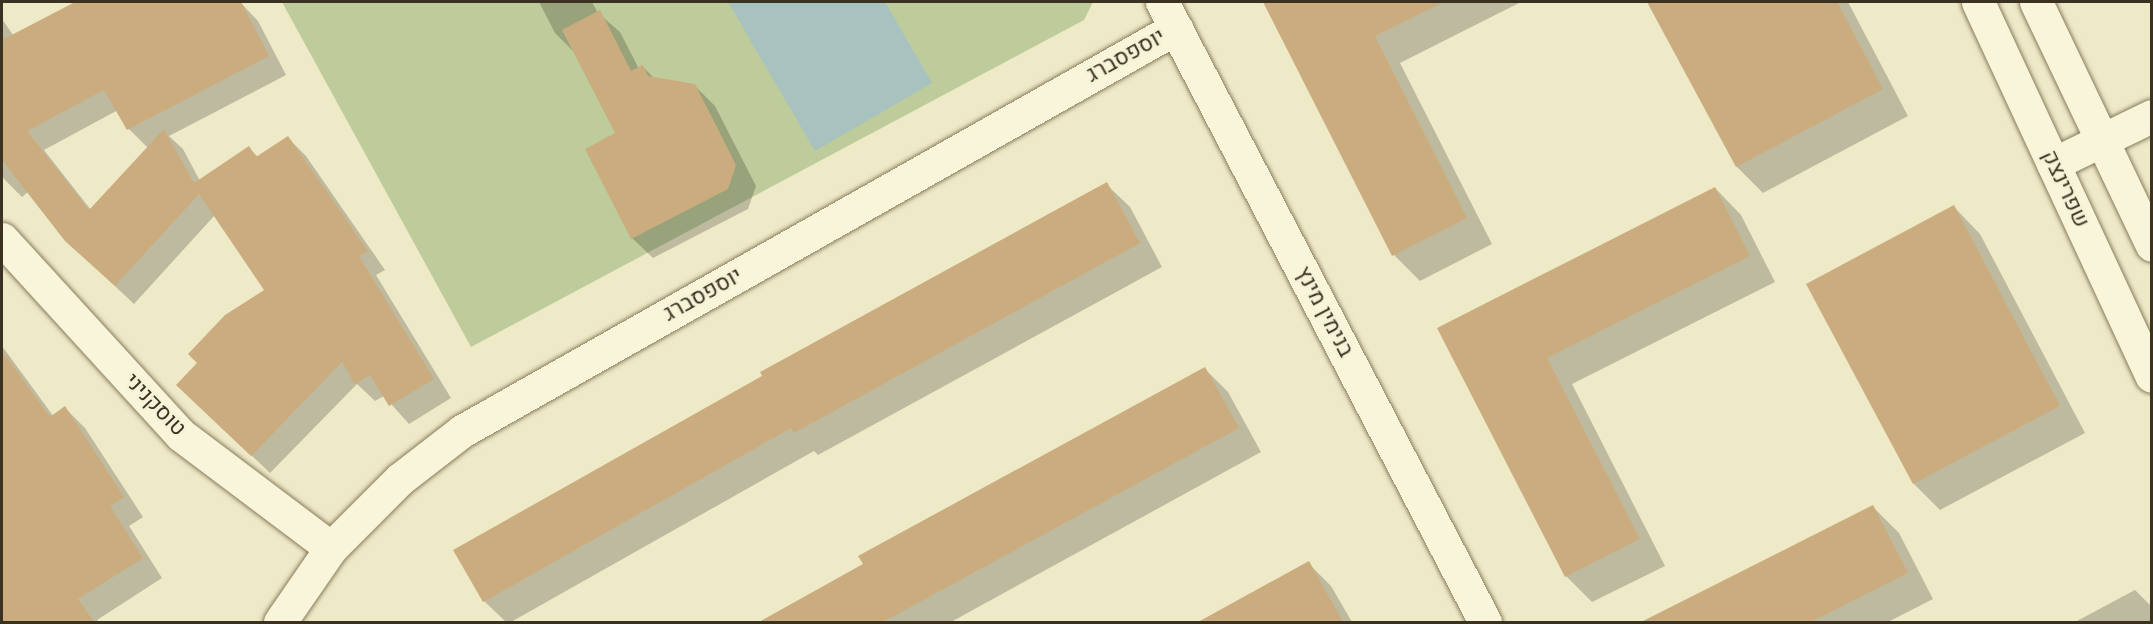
<!DOCTYPE html>
<html>
<head>
<meta charset="utf-8">
<style>
	body { margin:0 }
	#map { position:relative; width:2153px; height:624px; overflow:hidden; background:#eee9c7; font-family:Spectral,Heebo,serif }
	div>[style] { position:absolute }
	.green>* { inset:0; background:#becc9b }
	.water>* { inset:0; background:#a8c2bf }
	.shadow>* { inset:0; background:#0003 }
	.building>* { inset:0; background:#cbac7e }
	.roads { filter:drop-shadow(0 0 2px #897c5c) drop-shadow(0 0 2px #897c5c) }
	.minor>* { height:33px; margin:-16.5px; padding:0 16.5px; transform-origin:16.5px; border-radius:16.5px; background:#f9f5da }
	span { translate:-50% -50%; white-space:nowrap; text-align:center; line-height:1.15; -webkit-text-stroke:5px #f5f2d7; paint-order:stroke }
	.street-label { font-size:22px; color:#3a3120 }
	.frame { position:absolute; inset:0; border:3px solid #3a3120; pointer-events:none }
</style>
</head>
<body>
<div id="map">
	<div class="green">
		<div style="clip-path:polygon(282px 2px,1093px 2px,1084px 20px,471px 347px)"></div>
	</div>
	<div class="water">
		<div style="clip-path:polygon(728px 2px,885px 2px,932px 83px,815px 151px)"></div>
	</div>
	<div class="shadow">
		<div style="clip-path:polygon(evenodd,78px 2px,240px 2px,258px 21px,286px 75px,169px 136px,183px 149px,200px 181px,249px 148px,258px 157px,288px 138px,306px 156px,385px 270px,376px 275px,451px 398px,409px 424px,384px 396px,375px 401px,357px 384px,270px 473px,196px 403px,199px 363px,266px 290px,215px 215px,134px 304px,66px 240px,28px 192px,22px 197px,2px 177px,2px 19px,13px 35px,78px 2px,118px 110px,129px 129px,148px 148px,91px 210px,44px 150px,118px 110px)"></div>
		<div style="clip-path:polygon(539px 2px,592px 2px,598px 13px,620px 32px,639px 69px,643px 67px,654px 78px,694px 85px,715px 106px,756px 186px,748px 209px,653px 258px,632px 238px,617px 134px,575px 53px,555px 33px)"></div>
		<div style="clip-path:polygon(1266px 2px,1521px 2px,1400px 63px,1492px 244px,1420px 281px,1394px 255px)"></div>
		<div style="clip-path:polygon(1649px 2px,1848px 2px,1908px 116px,1763px 193px,1737px 167px)"></div>
		<div style="clip-path:polygon(1106px 184px,1130px 207px,1162px 267px,818px 455px,814px 451px,511px 622px,506px 622px,484px 601px,455px 550px)"></div>
		<div style="clip-path:polygon(1715px 188px,1741px 215px,1775px 282px,1572px 384px,1665px 566px,1592px 602px,1566px 576px,1439px 328px)"></div>
		<div style="clip-path:polygon(1954px 207px,1980px 234px,2085px 433px,1940px 510px,1914px 484px)"></div>
		<div style="clip-path:polygon(2px 346px,54px 417px,65px 408px,85px 428px,143px 517px,129px 526px,162px 578px,97px 620px,99px 622px,2px 622px)"></div>
		<div style="clip-path:polygon(1205px 369px,1228px 392px,1261px 452px,951px 622px,762px 622px)"></div>
		<div style="clip-path:polygon(1873px 507px,1899px 533px,1933px 599px,1888px 622px,1644px 622px)"></div>
		<div style="clip-path:polygon(1308px 563px,1331px 586px,1352px 622px,1201px 622px)"></div>
		<div style="clip-path:polygon(2135px 590px,2152px 607px,2152px 622px,2075px 622px)"></div>
	</div>
	<div class="building">
		<div style="clip-path:polygon(75px 2px,241px 2px,269px 56px,127px 130px,104px 90px,27px 131px,89px 210px,164px 129px,194px 183px,249px 146px,256px 157px,288px 136px,368px 251px,359px 256px,434px 379px,389px 406px,370px 375px,355px 384px,342px 362px,251px 456px,176px 385px,197px 363px,188px 354px,225px 315px,264px 290px,199px 194px,115px 286px,65px 241px,2px 160px,2px 40px)"></div>
		<div style="clip-path:polygon(1263px 2px,1444px 2px,1375px 36px,1467px 218px,1392px 256px)"></div>
		<div style="clip-path:polygon(1647px 2px,1837px 2px,1883px 89px,1736px 167px)"></div>
		<div style="clip-path:polygon(600px 10px,631px 71px,643px 65px,648px 76px,695px 84px,736px 165px,728px 189px,631px 239px,585px 149px,615px 133px,562px 30px)"></div>
		<div style="clip-path:polygon(1107px 182px,1140px 243px,794px 433px,791px 428px,483px 602px,453px 550px,762px 376px,760px 372px)"></div>
		<div style="clip-path:polygon(1715px 187px,1750px 256px,1547px 358px,1640px 539px,1565px 577px,1437px 328px)"></div>
		<div style="clip-path:polygon(1954px 205px,2060px 406px,1913px 484px,1806px 284px)"></div>
		<div style="clip-path:polygon(2px 351px,50px 417px,65px 406px,124px 497px,110px 506px,143px 558px,78px 599px,94px 622px,2px 622px)"></div>
		<div style="clip-path:polygon(1205px 367px,1239px 428px,883px 622px,759px 622px,863px 564px,858px 556px)"></div>
		<div style="clip-path:polygon(1873px 505px,1908px 573px,1811px 622px,1641px 622px)"></div>
		<div style="clip-path:polygon(1309px 561px,1343px 622px,1198px 622px)"></div>
	</div>
	<div class="roads">
		<div class="minor">
			<div style="left:1162px;top:2px;width:699px;rotate:62.48deg"></div>
			<div style="left:1978px;top:2px;width:412px;rotate:65.1deg"></div>
			<div style="left:2036px;top:2px;width:269px;rotate:64.5deg"></div>
			<div style="left:2053px;top:164px;width:110px;rotate:-25.9deg"></div>
			<div style="left:2px;top:239px;width:265px;rotate:47.6deg"></div>
			<div style="left:181px;top:435px;width:188px;rotate:37deg"></div>
			<div style="left:280px;top:622px;width:90px;rotate:-55.4deg"></div>
			<div style="left:331px;top:548px;width:98px;rotate:-45deg"></div>
			<div style="left:400px;top:479px;width:78px;rotate:-37.7deg"></div>
			<div style="left:462px;top:431px;width:820px;rotate:-29.44deg"></div>
		</div>
	</div>
	<div class="street-label">
		<span style="left:1126px;top:56px;rotate:-29deg">יוספסברג</span>
		<span style="left:2065px;top:189px;rotate:65deg">שפרינצק</span>
		<span style="left:703px;top:295px;rotate:-29deg">יוספסברג</span>
		<span style="left:1324px;top:312px;rotate:62deg">בנימין מינץ</span>
		<span style="left:155px;top:405px;rotate:46deg">טוסקניני</span>
	</div>
	<div class="frame"></div>
</div>
</body>
</html>
